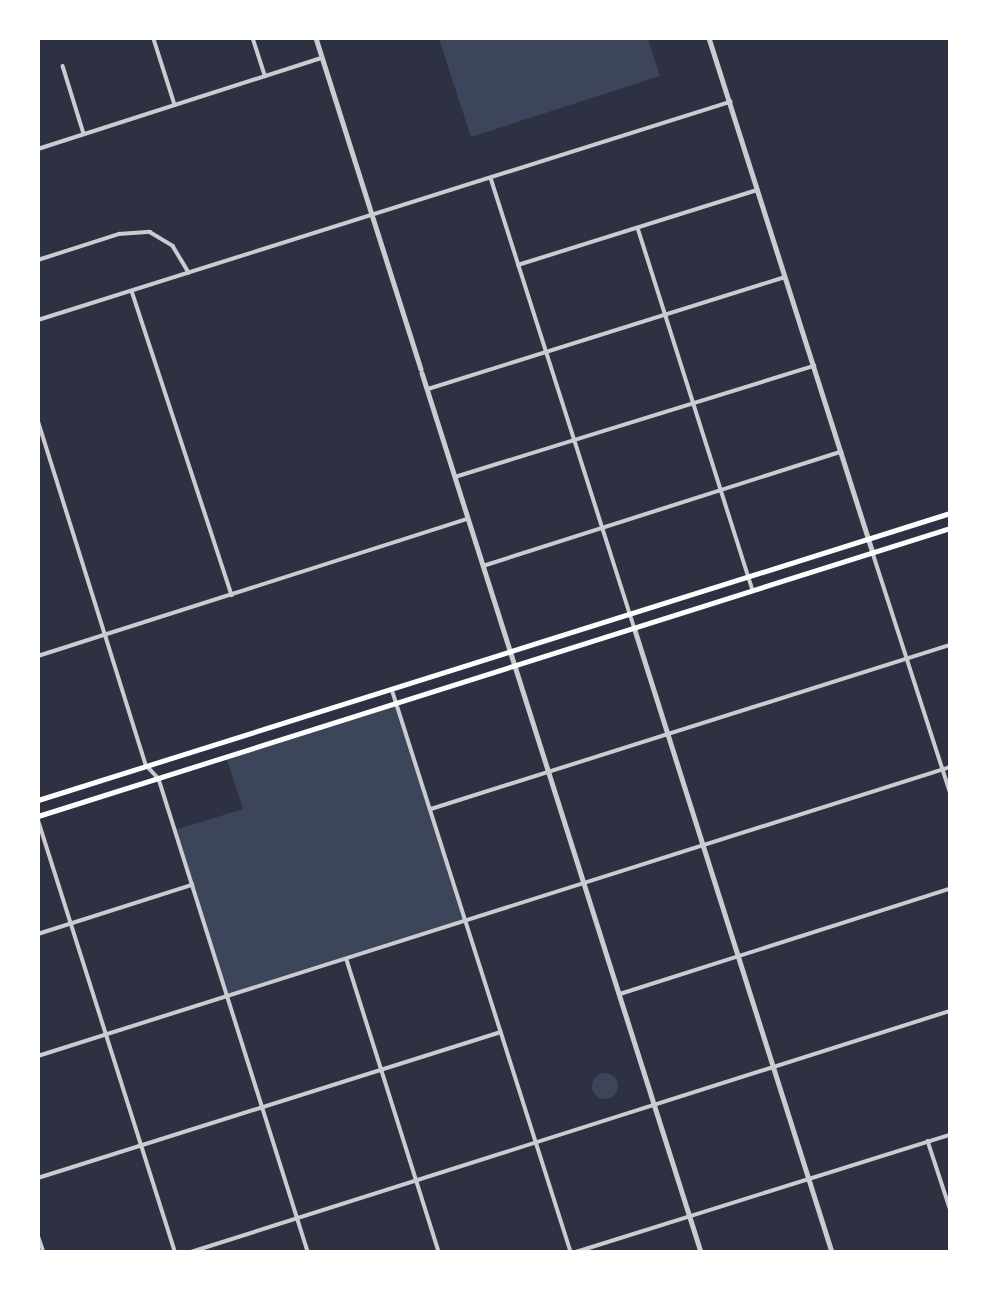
<!DOCTYPE html>
<html>
<head>
<meta charset="utf-8">
<style>
	body { margin:0 }
	#map { position:relative; width:988px; height:1290px; overflow:hidden; background:#2d3142; font-family:Manrope,sans-serif }
	div>[style] { position:absolute }
	.green>* { inset:0; background:#3c4559 }
	.round { border-radius:50% }
	.minor>* { height:3.5px; margin:-1.75px; padding:0 1.75px; transform-origin:1.75px; border-radius:1.75px; background:#caccd0 }
	.tertiary>* { height:4.5px; margin:-2.25px; padding:0 2.25px; transform-origin:2.25px; border-radius:2.25px; background:#caccd0 }
	.trunk>* { height:5px; margin:-2.5px; padding:0 2.5px; transform-origin:2.5px; border-radius:2.5px; background:#fff }
	span { translate:-50% -50%; white-space:nowrap; text-align:center; line-height:1.15; -webkit-text-stroke:5px #fff; paint-order:stroke }
	.frame { position:absolute; inset:0; border:40px solid #fff; pointer-events:none }
</style>
</head>
<body>
<div id="map">
	<div class="green">
		<div style="clip-path:polygon(439px 39px,648px 39px,660px 76px,471px 137px)"></div>
		<div style="clip-path:polygon(397px 702px,466px 920px,227px 996px,175px 830px,243px 809px,226px 757px)"></div>
		<div class="round" style="left:592px;top:1073px;width:26px;height:26px"></div>
	</div>
	<div class="minor">
		<div style="left:253px;top:38px;width:40px;rotate:72deg"></div>
		<div style="left:154px;top:39px;width:69px;rotate:72.3deg"></div>
		<div style="left:63px;top:66px;width:71px;rotate:72.8deg"></div>
		<div style="left:38px;top:149px;width:298px;rotate:-17.8deg"></div>
		<div style="left:491px;top:178px;width:471px;rotate:72.3deg"></div>
		<div style="left:638px;top:228px;width:380px;rotate:72.4deg"></div>
		<div style="left:38px;top:260px;width:85px;rotate:-17.8deg"></div>
		<div style="left:119px;top:234px;width:31px;rotate:-4deg"></div>
		<div style="left:150px;top:232px;width:27px;rotate:31deg"></div>
		<div style="left:173px;top:246px;width:31px;rotate:59deg"></div>
		<div style="left:518px;top:265px;width:251px;rotate:-17.4deg"></div>
		<div style="left:132px;top:291px;width:320px;rotate:71.8deg"></div>
		<div style="left:38px;top:320px;width:726px;rotate:-17.49deg"></div>
		<div style="left:428px;top:389px;width:374px;rotate:-17.4deg"></div>
		<div style="left:38px;top:420px;width:362px;rotate:72.6deg"></div>
		<div style="left:146px;top:765px;width:19px;rotate:47deg"></div>
		<div style="left:159px;top:779px;width:496px;rotate:72.5deg"></div>
		<div style="left:455px;top:477px;width:376px;rotate:-17.2deg"></div>
		<div style="left:873px;top:553px;width:251px;rotate:72.1deg"></div>
		<div style="left:483px;top:566px;width:376px;rotate:-17.7deg"></div>
		<div style="left:38px;top:656px;width:451px;rotate:-17.7deg"></div>
		<div style="left:392px;top:689px;width:591px;rotate:72.36deg"></div>
		<div style="left:431px;top:809px;width:544px;rotate:-17.54deg"></div>
		<div style="left:38px;top:819px;width:454px;rotate:72.4deg"></div>
		<div style="left:38px;top:934px;width:162px;rotate:-17.7deg"></div>
		<div style="left:347px;top:960px;width:306px;rotate:72.5deg"></div>
		<div style="left:620px;top:994px;width:346px;rotate:-17.7deg"></div>
		<div style="left:38px;top:1056px;width:957px;rotate:-17.58deg"></div>
		<div style="left:928px;top:1141px;width:71px;rotate:71.8deg"></div>
		<div style="left:38px;top:1178px;width:485px;rotate:-17.5deg"></div>
		<div style="left:38px;top:1235px;width:18px;rotate:71deg"></div>
		<div style="left:191px;top:1252px;width:796px;rotate:-17.62deg"></div>
		<div style="left:576px;top:1252px;width:392px;rotate:-17.4deg"></div>
	</div>
	<div class="tertiary">
		<div style="left:316px;top:38px;width:347px;rotate:72.4deg"></div>
		<div style="left:709px;top:38px;width:540px;rotate:72.34deg"></div>
		<div style="left:422px;top:373px;width:922px;rotate:72.39deg"></div>
		<div style="left:634px;top:627px;width:656px;rotate:72.42deg"></div>
	</div>
	<div class="trunk">
		<div style="left:38px;top:800px;width:956px;rotate:-17.47deg"></div>
		<div style="left:38px;top:816px;width:956px;rotate:-17.53deg"></div>
	</div>
	<div class="frame"></div>
</div>
</body>
</html>
